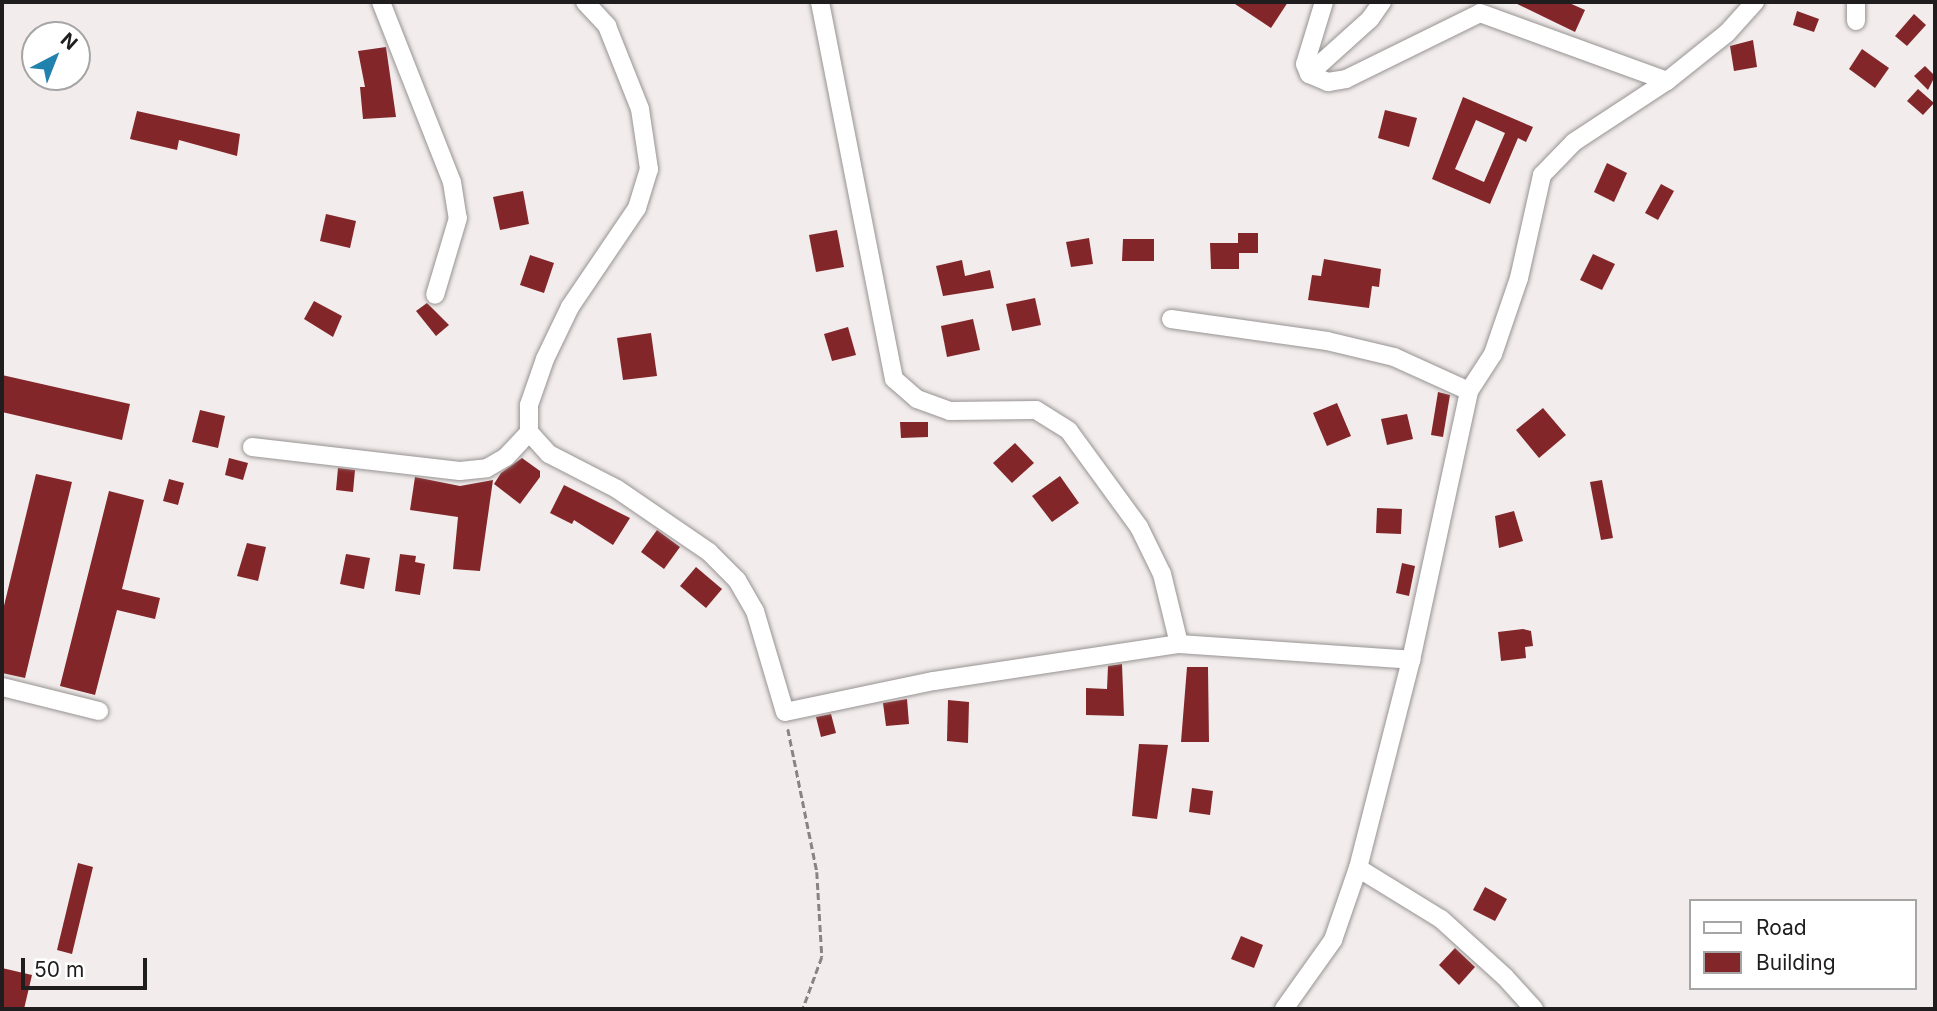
<!DOCTYPE html>
<html>
<head>
<meta charset="utf-8">
<style>
	body { margin:0 }
	#map { position:relative; width:1937px; height:1011px; overflow:hidden; background:#f2edec; font-family:Inter,sans-serif }
	div>[style] { position:absolute }
	.building>* { inset:0; background:#832629 }
	.path>* { height:2.5px; margin-top:-1.25px; transform-origin:0; background:repeating-linear-gradient(90deg,#878483 0 7px,transparent 0 10.5px) }
	.roads { filter:drop-shadow(0 0 2px #989393) drop-shadow(0 0 2px #989393) }
	.minor>* { height:18px; margin:-9px; padding:0 9px; transform-origin:9px; border-radius:9px; background:#fff }
	span { translate:-50% -50%; white-space:nowrap; text-align:center; line-height:1.15; -webkit-text-stroke:7px #fff; paint-order:stroke }
	.frame { position:absolute; inset:0; border:4px solid #1f1d1d; pointer-events:none }
	.legend { position:absolute; left:1689px; top:899px; width:228px; height:91px; box-sizing:border-box; background:#fff; border:2px solid #a5a5a5; margin:0; padding:9px 12px; list-style:none; font-size:21px; color:#1f1d1d }
	.legend li { display:flex; align-items:center; gap:14px; height:35px }
	.legend b { width:35px; border:2px solid #a5a5a5 }
	.north { position:absolute; left:21px; top:21px; width:70px; height:70px; box-sizing:border-box; background:#fff; border:2px solid #a5a5a5; border-radius:50%; rotate:42deg; font-size:19px; font-weight:700; line-height:28px; text-align:center; color:#1f1d1d }
	.north::after { content:''; display:block; margin:auto; width:24px; height:32px; background:#2082ad; clip-path:polygon(50% 0,100% 100%,50% 72%,0 100%) }
	.scale { position:absolute; left:21px; top:958px; width:126px; height:32px; box-sizing:border-box; border:4px solid #1f1d1d; border-top:0; padding-left:9px; font-size:21px; line-height:24px; white-space:nowrap; color:#1f1d1d; -webkit-text-stroke:5px #fff; paint-order:stroke }
</style>
</head>
<body>
<div id="map">
	<div class="building">
		<div style="clip-path:polygon(1232px 2px,1288px 2px,1271px 28px)"></div>
		<div style="clip-path:polygon(1513px 2px,1567px 2px,1585px 10px,1575px 32px)"></div>
		<div style="clip-path:polygon(1797px 11px,1819px 19px,1814px 32px,1793px 25px)"></div>
		<div style="clip-path:polygon(1914px 14px,1926px 25px,1907px 46px,1895px 36px)"></div>
		<div style="clip-path:polygon(1753px 40px,1757px 67px,1734px 71px,1730px 46px)"></div>
		<div style="clip-path:polygon(386px 47px,396px 117px,363px 119px,360px 87px,365px 87px,358px 51px)"></div>
		<div style="clip-path:polygon(1862px 49px,1889px 68px,1875px 88px,1849px 69px)"></div>
		<div style="clip-path:polygon(1925px 66px,1935px 76px,1928px 90px,1914px 76px)"></div>
		<div style="clip-path:polygon(1918px 89px,1934px 103px,1923px 115px,1907px 101px)"></div>
		<div style="clip-path:polygon(evenodd,1463px 97px,1533px 127px,1526px 142px,1518px 138px,1490px 204px,1432px 179px,1463px 97px,1476px 120px,1505px 133px,1484px 182px,1455px 169px,1476px 120px)"></div>
		<div style="clip-path:polygon(1385px 110px,1417px 118px,1409px 147px,1378px 138px)"></div>
		<div style="clip-path:polygon(137px 111px,240px 134px,237px 156px,179px 140px,177px 150px,130px 139px)"></div>
		<div style="clip-path:polygon(1607px 163px,1627px 173px,1614px 202px,1594px 192px)"></div>
		<div style="clip-path:polygon(1661px 184px,1674px 191px,1658px 220px,1645px 213px)"></div>
		<div style="clip-path:polygon(523px 191px,529px 224px,500px 230px,493px 197px)"></div>
		<div style="clip-path:polygon(326px 214px,356px 221px,350px 248px,320px 241px)"></div>
		<div style="clip-path:polygon(837px 230px,844px 267px,816px 272px,809px 235px)"></div>
		<div style="clip-path:polygon(1238px 233px,1258px 233px,1258px 253px,1239px 253px,1239px 269px,1211px 269px,1210px 243px,1238px 243px)"></div>
		<div style="clip-path:polygon(1089px 238px,1093px 264px,1071px 267px,1066px 242px)"></div>
		<div style="clip-path:polygon(1123px 239px,1154px 239px,1154px 261px,1122px 261px)"></div>
		<div style="clip-path:polygon(1593px 254px,1615px 264px,1602px 290px,1580px 280px)"></div>
		<div style="clip-path:polygon(530px 255px,554px 263px,544px 293px,520px 285px)"></div>
		<div style="clip-path:polygon(1324px 259px,1381px 269px,1379px 287px,1372px 286px,1369px 308px,1308px 300px,1312px 275px,1321px 276px)"></div>
		<div style="clip-path:polygon(962px 260px,965px 276px,990px 270px,994px 288px,943px 296px,936px 266px)"></div>
		<div style="clip-path:polygon(1035px 298px,1041px 325px,1012px 331px,1006px 304px)"></div>
		<div style="clip-path:polygon(314px 301px,342px 316px,333px 337px,304px 319px)"></div>
		<div style="clip-path:polygon(427px 303px,449px 325px,436px 336px,416px 311px)"></div>
		<div style="clip-path:polygon(973px 319px,980px 350px,947px 357px,941px 326px)"></div>
		<div style="clip-path:polygon(848px 327px,856px 355px,832px 361px,824px 334px)"></div>
		<div style="clip-path:polygon(651px 333px,657px 376px,623px 380px,617px 338px)"></div>
		<div style="clip-path:polygon(2px 375px,130px 404px,122px 440px,2px 412px)"></div>
		<div style="clip-path:polygon(1438px 392px,1450px 395px,1443px 437px,1431px 435px)"></div>
		<div style="clip-path:polygon(1337px 403px,1351px 436px,1327px 446px,1313px 413px)"></div>
		<div style="clip-path:polygon(1543px 408px,1566px 435px,1539px 458px,1516px 430px)"></div>
		<div style="clip-path:polygon(200px 410px,225px 416px,218px 448px,192px 442px)"></div>
		<div style="clip-path:polygon(1407px 414px,1413px 439px,1387px 445px,1381px 419px)"></div>
		<div style="clip-path:polygon(900px 422px,928px 422px,928px 437px,901px 438px)"></div>
		<div style="clip-path:polygon(1015px 443px,1034px 463px,1012px 483px,993px 463px)"></div>
		<div style="clip-path:polygon(229px 458px,248px 463px,243px 480px,225px 475px)"></div>
		<div style="clip-path:polygon(522px 458px,540px 471px,540px 477px,520px 504px,494px 484px,501px 473px)"></div>
		<div style="clip-path:polygon(338px 468px,355px 470px,353px 492px,336px 490px)"></div>
		<div style="clip-path:polygon(36px 474px,72px 482px,25px 678px,2px 673px,2px 614px)"></div>
		<div style="clip-path:polygon(1060px 476px,1079px 503px,1052px 522px,1032px 496px)"></div>
		<div style="clip-path:polygon(415px 477px,460px 486px,493px 480px,480px 571px,453px 569px,458px 517px,410px 510px)"></div>
		<div style="clip-path:polygon(169px 479px,184px 483px,178px 505px,163px 501px)"></div>
		<div style="clip-path:polygon(1602px 480px,1613px 538px,1601px 540px,1590px 482px)"></div>
		<div style="clip-path:polygon(564px 485px,630px 518px,613px 545px,574px 520px,572px 524px,550px 513px)"></div>
		<div style="clip-path:polygon(109px 491px,144px 500px,122px 589px,160px 598px,155px 619px,117px 610px,95px 695px,60px 686px)"></div>
		<div style="clip-path:polygon(1377px 508px,1402px 509px,1401px 534px,1376px 533px)"></div>
		<div style="clip-path:polygon(1514px 511px,1523px 541px,1499px 548px,1495px 516px)"></div>
		<div style="clip-path:polygon(657px 530px,680px 547px,664px 569px,641px 552px)"></div>
		<div style="clip-path:polygon(247px 543px,266px 547px,258px 581px,237px 576px)"></div>
		<div style="clip-path:polygon(346px 554px,370px 558px,364px 589px,340px 584px)"></div>
		<div style="clip-path:polygon(400px 554px,416px 556px,415px 562px,425px 564px,420px 595px,395px 591px)"></div>
		<div style="clip-path:polygon(1402px 563px,1415px 566px,1409px 596px,1396px 593px)"></div>
		<div style="clip-path:polygon(696px 567px,722px 589px,706px 608px,680px 586px)"></div>
		<div style="clip-path:polygon(1523px 629px,1531px 631px,1533px 646px,1525px 647px,1526px 658px,1501px 661px,1498px 632px)"></div>
		<div style="clip-path:polygon(1122px 664px,1124px 716px,1086px 715px,1086px 688px,1107px 689px,1108px 666px)"></div>
		<div style="clip-path:polygon(1187px 667px,1208px 667px,1209px 742px,1181px 742px)"></div>
		<div style="clip-path:polygon(907px 699px,909px 724px,886px 726px,883px 703px)"></div>
		<div style="clip-path:polygon(948px 700px,969px 702px,968px 743px,947px 741px)"></div>
		<div style="clip-path:polygon(831px 714px,836px 733px,821px 737px,816px 717px)"></div>
		<div style="clip-path:polygon(1139px 744px,1168px 745px,1157px 819px,1132px 816px)"></div>
		<div style="clip-path:polygon(1192px 788px,1213px 791px,1210px 815px,1189px 812px)"></div>
		<div style="clip-path:polygon(78px 863px,93px 867px,72px 954px,57px 950px)"></div>
		<div style="clip-path:polygon(1485px 887px,1507px 899px,1495px 921px,1473px 910px)"></div>
		<div style="clip-path:polygon(1241px 936px,1263px 945px,1254px 968px,1231px 959px)"></div>
		<div style="clip-path:polygon(1455px 948px,1475px 967px,1459px 985px,1439px 965px)"></div>
		<div style="clip-path:polygon(2px 968px,32px 975px,24px 1009px,2px 1009px)"></div>
	</div>
	<div class="path">
		<div style="left:788px;top:729px;width:146px;rotate:78.5deg"></div>
		<div style="left:817px;top:872px;width:85px;rotate:86.6deg"></div>
		<div style="left:822px;top:957px;width:55px;rotate:110.1deg"></div>
	</div>
	<div class="roads">
		<div class="minor">
			<div style="left:381px;top:2px;width:193px;rotate:68.5deg"></div>
			<div style="left:452px;top:182px;width:36px;rotate:81deg"></div>
			<div style="left:458px;top:218px;width:80px;rotate:106.6deg"></div>
			<div style="left:585px;top:2px;width:33px;rotate:47deg"></div>
			<div style="left:607px;top:26px;width:89px;rotate:68.3deg"></div>
			<div style="left:640px;top:109px;width:61px;rotate:81.5deg"></div>
			<div style="left:649px;top:169px;width:41px;rotate:107.1deg"></div>
			<div style="left:637px;top:208px;width:120px;rotate:124.1deg"></div>
			<div style="left:570px;top:307px;width:58px;rotate:115.7deg"></div>
			<div style="left:545px;top:359px;width:49px;rotate:109.2deg"></div>
			<div style="left:529px;top:405px;width:27px;rotate:90deg"></div>
			<div style="left:529px;top:432px;width:30px;rotate:48deg"></div>
			<div style="left:549px;top:454px;width:76px;rotate:27.2deg"></div>
			<div style="left:617px;top:489px;width:112px;rotate:34.4deg"></div>
			<div style="left:709px;top:552px;width:40px;rotate:45deg"></div>
			<div style="left:737px;top:580px;width:36px;rotate:60deg"></div>
			<div style="left:755px;top:611px;width:105px;rotate:73.5deg"></div>
			<div style="left:785px;top:712px;width:152px;rotate:-11.8deg"></div>
			<div style="left:934px;top:681px;width:248px;rotate:-8.6deg"></div>
			<div style="left:1179px;top:644px;width:233px;rotate:3.9deg"></div>
			<div style="left:820px;top:2px;width:384px;rotate:78.9deg"></div>
			<div style="left:894px;top:379px;width:30px;rotate:41deg"></div>
			<div style="left:917px;top:399px;width:35px;rotate:20deg"></div>
			<div style="left:950px;top:411px;width:86px;rotate:-0.7deg"></div>
			<div style="left:1036px;top:410px;width:39px;rotate:32deg"></div>
			<div style="left:1069px;top:431px;width:119px;rotate:53.9deg"></div>
			<div style="left:1139px;top:527px;width:52px;rotate:63.9deg"></div>
			<div style="left:1162px;top:574px;width:72px;rotate:76.3deg"></div>
			<div style="left:1324px;top:2px;width:65px;rotate:107deg"></div>
			<div style="left:1305px;top:64px;width:11px;rotate:68deg"></div>
			<div style="left:1309px;top:74px;width:21px;rotate:23deg"></div>
			<div style="left:1328px;top:82px;width:18px;rotate:-9deg"></div>
			<div style="left:1346px;top:79px;width:149px;rotate:-26.2deg"></div>
			<div style="left:1480px;top:13px;width:199px;rotate:20deg"></div>
			<div style="left:1856px;top:21px;width:19px;rotate:-90deg"></div>
			<div style="left:1309px;top:74px;width:82px;rotate:-42deg"></div>
			<div style="left:1370px;top:19px;width:21px;rotate:-55deg"></div>
			<div style="left:1171px;top:319px;width:158px;rotate:8deg"></div>
			<div style="left:1327px;top:341px;width:69px;rotate:13.4deg"></div>
			<div style="left:1394px;top:357px;width:82px;rotate:24.4deg"></div>
			<div style="left:252px;top:447px;width:209px;rotate:6.6deg"></div>
			<div style="left:460px;top:471px;width:27px;rotate:-6deg"></div>
			<div style="left:487px;top:468px;width:22px;rotate:-30deg"></div>
			<div style="left:506px;top:457px;width:34px;rotate:-47deg"></div>
			<div style="left:2px;top:687px;width:100px;rotate:13.9deg"></div>
			<div style="left:1358px;top:868px;width:97px;rotate:31.6deg"></div>
			<div style="left:1441px;top:919px;width:86px;rotate:42.2deg"></div>
			<div style="left:1505px;top:977px;width:43px;rotate:47.8deg"></div>
			<div style="left:1284px;top:1009px;width:85px;rotate:-54.6deg"></div>
			<div style="left:1333px;top:940px;width:76px;rotate:-70.9deg"></div>
			<div style="left:1358px;top:868px;width:215px;rotate:-75.7deg"></div>
			<div style="left:1411px;top:660px;width:275px;rotate:-77.8deg"></div>
			<div style="left:1469px;top:391px;width:44px;rotate:-57deg"></div>
			<div style="left:1493px;top:354px;width:80px;rotate:-71.1deg"></div>
			<div style="left:1519px;top:278px;width:106px;rotate:-77.4deg"></div>
			<div style="left:1542px;top:175px;width:46px;rotate:-45.9deg"></div>
			<div style="left:1574px;top:142px;width:111px;rotate:-33.3deg"></div>
			<div style="left:1667px;top:81px;width:77px;rotate:-38.7deg"></div>
			<div style="left:1727px;top:33px;width:42px;rotate:-47.9deg"></div>
		</div>
	</div>
	<div class="frame"></div>
	<ul class="legend">
	<li><b style="height:9px;background:#fff"></b>Road</li>
	<li><b style="height:19px;background:#832629"></b>Building</li>
	</ul>
	<div class="north">N</div>
	<div class="scale">50 m</div>
</div>
</body>
</html>
